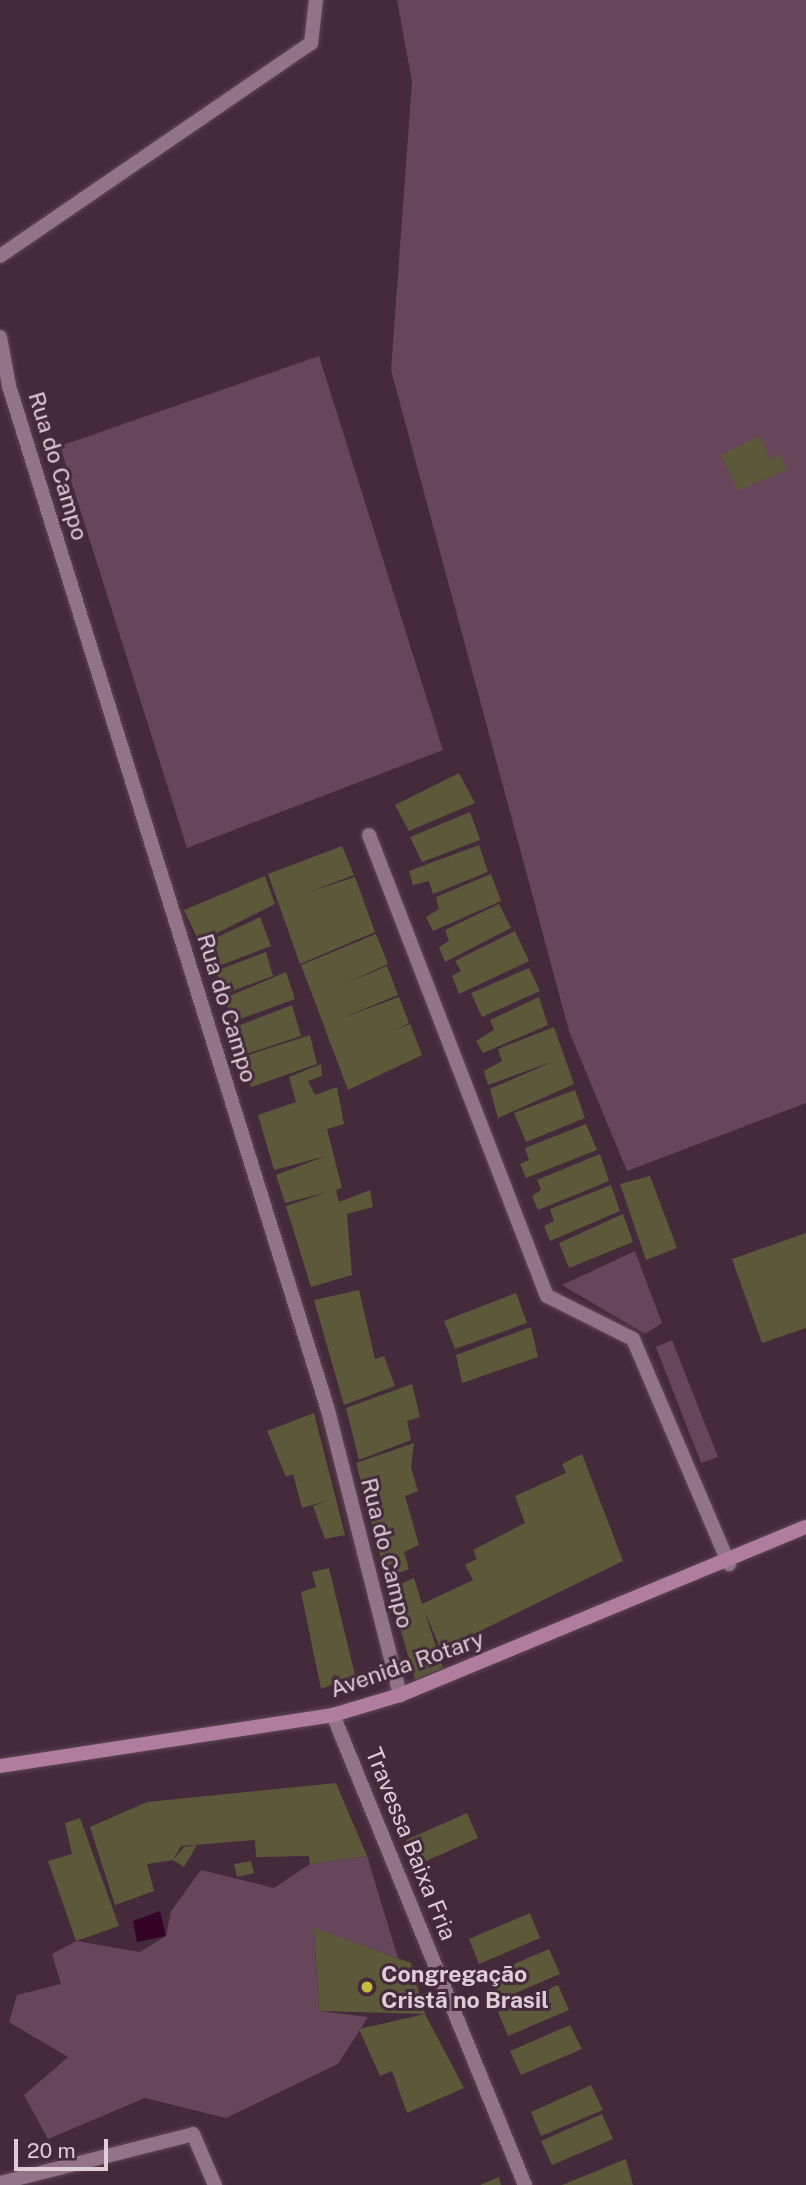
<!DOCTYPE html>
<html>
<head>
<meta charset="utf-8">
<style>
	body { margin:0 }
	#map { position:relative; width:806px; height:2185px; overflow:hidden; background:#452a3b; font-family:"Public Sans",sans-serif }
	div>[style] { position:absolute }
	.green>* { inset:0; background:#67465b }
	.water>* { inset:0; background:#350328 }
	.building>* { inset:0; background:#5b5939 }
	.roads { filter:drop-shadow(0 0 2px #5d4655) drop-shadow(0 0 2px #5d4655) }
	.minor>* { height:14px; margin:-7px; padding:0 7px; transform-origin:7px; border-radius:7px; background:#937387 }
	.secondary>* { height:14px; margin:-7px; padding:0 7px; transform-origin:7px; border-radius:7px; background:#b07d9e }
	.dots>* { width:19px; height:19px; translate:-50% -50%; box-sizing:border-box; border:4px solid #452a3b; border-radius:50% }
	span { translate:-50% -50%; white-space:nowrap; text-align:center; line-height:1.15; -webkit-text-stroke:6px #452a3b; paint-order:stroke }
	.street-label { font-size:23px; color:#dfcdd8 }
	.poi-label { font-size:23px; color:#dfcdd8; font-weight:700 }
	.left { translate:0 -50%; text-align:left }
	.scale { position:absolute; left:14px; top:2139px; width:94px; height:32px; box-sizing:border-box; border:4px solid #dfcdd8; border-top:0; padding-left:9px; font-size:21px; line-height:24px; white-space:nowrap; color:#dfcdd8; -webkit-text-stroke:5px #452a3b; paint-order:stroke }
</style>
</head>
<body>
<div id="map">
	<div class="green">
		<div style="clip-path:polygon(397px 0,806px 0,806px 1103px,627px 1171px,569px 1031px,391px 370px,412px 82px)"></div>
		<div style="clip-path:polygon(319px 356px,443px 750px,187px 848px,60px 446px)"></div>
		<div style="clip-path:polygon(635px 1251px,662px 1323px,645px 1334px,562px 1285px)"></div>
		<div style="clip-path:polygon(672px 1340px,718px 1457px,701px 1463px,656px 1347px)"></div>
		<div style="clip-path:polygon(367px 1856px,398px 1958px,314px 1929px,319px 2011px,368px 2017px,338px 2064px,226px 2118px,145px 2098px,48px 2139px,24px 2095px,68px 2057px,9px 2022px,17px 1995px,61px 1984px,52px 1954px,76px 1941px,140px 1952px,166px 1936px,171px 1911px,201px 1870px,274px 1888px,310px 1864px)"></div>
	</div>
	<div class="water">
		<div style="clip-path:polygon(160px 1911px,166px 1936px,137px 1942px,133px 1921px)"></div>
	</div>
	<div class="building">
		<div style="clip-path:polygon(759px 436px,771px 460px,780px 455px,787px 469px,738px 491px,721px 455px)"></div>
		<div style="clip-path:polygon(459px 773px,475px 803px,409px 831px,395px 805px)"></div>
		<div style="clip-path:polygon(470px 812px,480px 840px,422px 862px,410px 837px)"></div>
		<div style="clip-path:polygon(479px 845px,488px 872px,433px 894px,429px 881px,413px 885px,409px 871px)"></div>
		<div style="clip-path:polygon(342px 846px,354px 875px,309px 892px,355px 877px,375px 932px,300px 964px,268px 874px)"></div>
		<div style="clip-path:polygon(491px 874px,501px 901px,433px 931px,426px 917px,439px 909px,436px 897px)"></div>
		<div style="clip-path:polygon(265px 876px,275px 904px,199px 942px,184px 910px)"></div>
		<div style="clip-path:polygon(499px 904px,511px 928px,445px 962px,439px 947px,449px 941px,445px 930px)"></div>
		<div style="clip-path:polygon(260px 917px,271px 946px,216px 967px,205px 943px)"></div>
		<div style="clip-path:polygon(515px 931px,529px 961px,459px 994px,452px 976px,461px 971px,455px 961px)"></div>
		<div style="clip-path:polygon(376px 934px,388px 964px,344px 984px,387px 966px,398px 995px,339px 1019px,399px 997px,409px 1023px,395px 1030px,410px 1024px,422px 1055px,348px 1090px,301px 965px)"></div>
		<div style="clip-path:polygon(266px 952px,273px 976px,224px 994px,216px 971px)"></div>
		<div style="clip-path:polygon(529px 968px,540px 991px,482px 1017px,471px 993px)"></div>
		<div style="clip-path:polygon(286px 972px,295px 999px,232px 1022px,225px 998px)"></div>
		<div style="clip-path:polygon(539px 997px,548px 1025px,483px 1053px,476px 1041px,494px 1030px,490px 1020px)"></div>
		<div style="clip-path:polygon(292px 1005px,301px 1036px,243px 1055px,235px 1027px)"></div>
		<div style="clip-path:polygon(554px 1027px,574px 1084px,498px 1118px,490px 1089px,554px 1061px,488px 1085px,484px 1071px,502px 1061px,498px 1049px)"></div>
		<div style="clip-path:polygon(310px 1035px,317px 1064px,251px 1087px,242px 1057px)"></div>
		<div style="clip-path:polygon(321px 1064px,322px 1076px,308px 1081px,315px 1095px,337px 1087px,344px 1124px,327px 1129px,342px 1188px,336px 1190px,339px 1202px,370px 1190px,373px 1207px,347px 1214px,352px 1275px,311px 1287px,286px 1206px,328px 1192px,285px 1203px,276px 1175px,326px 1156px,274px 1170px,258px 1115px,296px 1102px,289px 1077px)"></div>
		<div style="clip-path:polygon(575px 1090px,585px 1118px,526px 1142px,514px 1113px)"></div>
		<div style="clip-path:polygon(586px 1124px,597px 1150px,526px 1178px,520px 1164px,529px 1160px,525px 1148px)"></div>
		<div style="clip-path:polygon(600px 1154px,609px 1181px,538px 1210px,532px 1196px,541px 1190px,537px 1180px)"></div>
		<div style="clip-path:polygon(650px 1176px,677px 1248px,646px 1260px,620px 1184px)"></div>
		<div style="clip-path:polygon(611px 1185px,620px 1211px,550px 1241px,544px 1226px,554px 1221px,550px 1209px)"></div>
		<div style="clip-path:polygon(623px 1214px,633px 1242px,569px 1268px,559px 1243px)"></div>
		<div style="clip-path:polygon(806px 1233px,806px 1328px,762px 1343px,732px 1259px)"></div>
		<div style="clip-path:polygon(359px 1290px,375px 1359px,384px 1356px,395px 1386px,344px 1405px,314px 1300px)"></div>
		<div style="clip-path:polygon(516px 1293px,527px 1323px,455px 1349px,444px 1321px)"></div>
		<div style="clip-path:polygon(531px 1327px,538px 1357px,462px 1383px,456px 1355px)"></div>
		<div style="clip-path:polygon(412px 1384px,420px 1417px,407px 1421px,411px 1440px,359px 1460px,346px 1408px)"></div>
		<div style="clip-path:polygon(314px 1413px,345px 1535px,325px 1539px,313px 1506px,329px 1500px,302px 1508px,293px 1474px,286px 1477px,267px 1431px)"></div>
		<div style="clip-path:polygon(414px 1443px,411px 1467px,418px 1491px,405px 1496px,419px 1545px,404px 1552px,409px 1569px,386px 1578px,356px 1463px)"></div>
		<div style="clip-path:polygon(582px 1454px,623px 1561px,441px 1650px,424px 1610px,443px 1668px,415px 1680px,389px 1589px,414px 1578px,422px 1604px,473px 1580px,465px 1565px,477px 1559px,473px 1550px,525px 1523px,515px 1496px,566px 1473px,562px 1464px)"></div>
		<div style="clip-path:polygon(329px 1568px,355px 1675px,321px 1689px,301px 1592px,316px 1587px,312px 1572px)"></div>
		<div style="clip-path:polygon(336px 1783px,367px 1856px,310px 1864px,309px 1856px,256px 1857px,255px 1840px,181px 1846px,173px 1860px,147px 1864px,154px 1891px,115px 1905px,90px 1827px,147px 1802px)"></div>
		<div style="clip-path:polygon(467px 1813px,478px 1838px,417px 1865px,406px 1840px)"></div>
		<div style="clip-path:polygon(80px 1818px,119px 1926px,76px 1941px,48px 1861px,72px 1854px,65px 1823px)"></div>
		<div style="clip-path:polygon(197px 1845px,184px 1867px,173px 1860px,184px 1847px)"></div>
		<div style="clip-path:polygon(251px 1861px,254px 1873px,237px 1877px,234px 1864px)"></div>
		<div style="clip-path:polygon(530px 1913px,540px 1938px,479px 1964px,469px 1939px)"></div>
		<div style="clip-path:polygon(314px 1928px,411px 1963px,425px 2014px,464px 2088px,407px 2113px,392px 2071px,380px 2076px,359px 2029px,425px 2014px,319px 2011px)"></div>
		<div style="clip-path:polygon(549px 1949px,560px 1974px,499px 2000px,488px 1975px)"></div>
		<div style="clip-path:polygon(558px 1985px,569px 2010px,508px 2036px,498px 2012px)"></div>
		<div style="clip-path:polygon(570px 2025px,582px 2049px,521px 2075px,510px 2051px)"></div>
		<div style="clip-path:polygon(591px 2085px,603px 2110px,541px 2136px,531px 2112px)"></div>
		<div style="clip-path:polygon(602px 2114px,613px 2139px,552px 2165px,541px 2141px)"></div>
		<div style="clip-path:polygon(626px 2159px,633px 2185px,562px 2185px)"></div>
		<div style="clip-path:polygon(499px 2177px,501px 2185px,480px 2185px)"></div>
	</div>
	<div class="roads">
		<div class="minor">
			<div style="left:0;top:256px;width:377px;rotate:-34.4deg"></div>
			<div style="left:311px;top:43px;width:43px;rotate:-83.4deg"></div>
			<div style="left:0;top:337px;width:50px;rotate:79.6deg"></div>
			<div style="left:9px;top:386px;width:1073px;rotate:72.7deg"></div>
			<div style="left:328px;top:1410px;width:294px;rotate:75.8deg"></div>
			<div style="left:369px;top:835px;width:494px;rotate:68.9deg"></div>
			<div style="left:547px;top:1296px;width:96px;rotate:26.6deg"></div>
			<div style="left:633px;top:1339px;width:245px;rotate:66.9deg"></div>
			<div style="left:333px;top:1715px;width:508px;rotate:67.78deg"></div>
			<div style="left:0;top:2183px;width:199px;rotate:-14.2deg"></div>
			<div style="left:193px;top:2134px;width:56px;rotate:66.7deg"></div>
		</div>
		<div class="secondary">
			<div style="left:0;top:1766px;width:337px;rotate:-8.7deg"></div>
			<div style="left:333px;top:1715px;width:70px;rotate:-16.6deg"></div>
			<div style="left:400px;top:1695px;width:439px;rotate:-22.5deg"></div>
		</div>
	</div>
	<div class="dots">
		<div style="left:367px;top:1987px;background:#c5bc3d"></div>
	</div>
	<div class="street-label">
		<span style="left:58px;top:466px;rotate:73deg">Rua do Campo</span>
		<span style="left:227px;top:1008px;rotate:73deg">Rua do Campo</span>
		<span style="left:387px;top:1553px;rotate:76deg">Rua do Campo</span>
		<span style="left:407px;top:1664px;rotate:-19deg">Avenida Rotary</span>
		<span style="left:411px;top:1844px;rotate:68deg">Travessa Baixa Fria</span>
	</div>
	<div class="poi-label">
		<span class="left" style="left:381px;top:1987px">Congregação<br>Cristã no Brasil</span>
	</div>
	<div class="scale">20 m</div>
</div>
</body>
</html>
